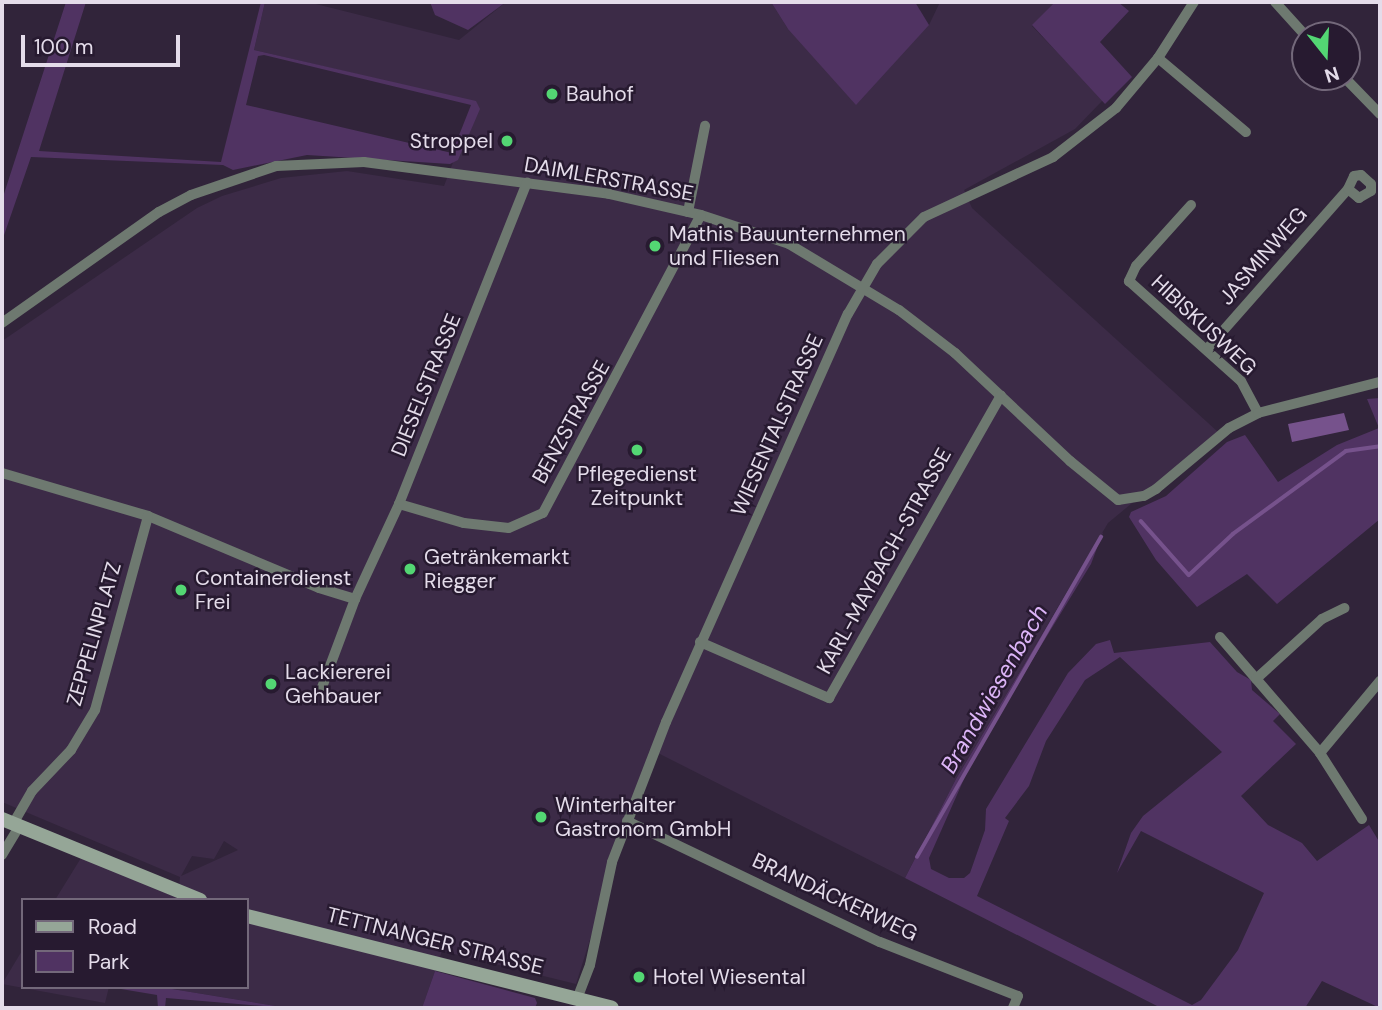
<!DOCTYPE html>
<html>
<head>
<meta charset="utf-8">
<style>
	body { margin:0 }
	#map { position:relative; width:1382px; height:1010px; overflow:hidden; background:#31243a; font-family:"DM Sans",sans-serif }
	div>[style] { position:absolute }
	.built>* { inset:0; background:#3c2b47 }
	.green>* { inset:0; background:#503362 }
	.water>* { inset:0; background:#76528c }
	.stream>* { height:3.5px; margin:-1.75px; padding:0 1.75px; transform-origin:1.75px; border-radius:1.75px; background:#76528c }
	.minor>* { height:10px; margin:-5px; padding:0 5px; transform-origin:5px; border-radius:5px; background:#6e7970 }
	.secondary>* { height:14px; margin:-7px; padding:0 7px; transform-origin:7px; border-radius:7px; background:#95a697 }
	.dots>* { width:19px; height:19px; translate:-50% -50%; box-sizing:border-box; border:4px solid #271a30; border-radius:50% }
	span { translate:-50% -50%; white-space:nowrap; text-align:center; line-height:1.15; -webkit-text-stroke:5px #271a30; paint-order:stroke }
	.poi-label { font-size:21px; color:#e4dcea }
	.left { translate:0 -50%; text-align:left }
	.right { translate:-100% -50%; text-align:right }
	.street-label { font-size:21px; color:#e4dcea }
	.water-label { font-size:23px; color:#dcb4f7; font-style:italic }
	.frame { position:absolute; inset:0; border:4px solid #e4dcea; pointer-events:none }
	.legend { position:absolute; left:21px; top:898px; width:228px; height:91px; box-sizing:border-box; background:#271a30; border:2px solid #73687a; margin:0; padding:9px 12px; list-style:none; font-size:21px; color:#e4dcea }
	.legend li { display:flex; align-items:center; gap:14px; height:35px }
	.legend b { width:35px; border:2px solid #73687a }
	.north { position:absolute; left:1291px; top:21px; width:70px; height:70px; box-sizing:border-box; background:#271a30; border:2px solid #73687a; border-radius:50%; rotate:162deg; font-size:19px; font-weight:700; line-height:28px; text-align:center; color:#e4dcea }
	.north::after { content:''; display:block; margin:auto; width:24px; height:32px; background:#53d673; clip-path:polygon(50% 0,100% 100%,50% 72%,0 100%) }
	.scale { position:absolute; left:21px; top:35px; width:159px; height:32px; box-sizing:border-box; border:4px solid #e4dcea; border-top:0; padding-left:9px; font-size:21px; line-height:24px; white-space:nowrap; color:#e4dcea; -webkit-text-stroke:5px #271a30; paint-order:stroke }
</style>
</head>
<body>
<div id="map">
	<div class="built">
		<div style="clip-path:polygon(evenodd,265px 2px,308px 2px,459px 40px,506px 2px,771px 2px,788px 29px,929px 25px,940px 2px,1055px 2px,1032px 26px,1103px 100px,1075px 129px,964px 190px,972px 208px,1218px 432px,1108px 523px,956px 779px,905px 878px,650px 749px,576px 984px,442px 951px,422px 1008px,288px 1008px,160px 987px,247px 987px,247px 900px,55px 900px,81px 858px,178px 896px,180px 877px,2px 802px,2px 341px,197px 208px,222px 196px,281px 178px,347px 171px,444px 186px,476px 102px,254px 50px,265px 2px,224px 841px,238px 850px,181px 876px,192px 856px,214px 859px,224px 841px)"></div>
		<div style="clip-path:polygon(23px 949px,23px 987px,109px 987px,105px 1003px,2px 984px)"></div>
	</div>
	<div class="green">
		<div style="clip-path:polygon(evenodd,66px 2px,86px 2px,39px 151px,221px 162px,261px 2px,265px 2px,254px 50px,476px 101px,480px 109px,458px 160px,450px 164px,307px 155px,233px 170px,223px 165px,31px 157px,2px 241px,2px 200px,66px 2px,264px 55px,471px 105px,452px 153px,246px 105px,258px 56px,264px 55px)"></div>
		<div style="clip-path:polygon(430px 2px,506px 2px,468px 30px,435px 15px)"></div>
		<div style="clip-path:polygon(771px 2px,915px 2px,929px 25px,856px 105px,788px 29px)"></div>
		<div style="clip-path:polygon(1055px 2px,1118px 2px,1129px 11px,1100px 42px,1132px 77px,1105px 104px,1032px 25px)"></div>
		<div style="clip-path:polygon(1380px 398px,1380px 519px,1277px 604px,1247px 574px,1197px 607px,1156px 560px,1129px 517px,1131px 512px,1166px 496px,1227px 442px,1245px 435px,1278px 482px,1337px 445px,1379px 428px,1367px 399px)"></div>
		<div style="clip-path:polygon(evenodd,1103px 532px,1091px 564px,976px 752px,929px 858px,931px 869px,949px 878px,964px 878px,970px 873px,985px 830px,986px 809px,1068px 673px,1096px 644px,1110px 640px,1114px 653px,1210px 642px,1237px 672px,1251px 680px,1252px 690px,1280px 714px,1273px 721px,1296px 744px,1241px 796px,1268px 825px,1302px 843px,1317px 861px,1369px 825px,1380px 843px,1380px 1008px,1322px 981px,1305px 1008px,1161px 1008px,905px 878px,956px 779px,1103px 532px,1120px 657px,1222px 752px,1143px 816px,1131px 833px,1117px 873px,1141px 831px,1264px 893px,1238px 950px,1201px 1000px,1192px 1005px,977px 896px,1009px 821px,1005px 818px,1029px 786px,1046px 741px,1085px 680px,1120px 657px)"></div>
		<div style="clip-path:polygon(435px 971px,535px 998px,537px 1003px,535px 1008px,422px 1008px)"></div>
		<div style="clip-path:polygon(109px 987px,160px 987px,288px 1008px,166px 998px,165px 1008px,158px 1008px,157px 995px)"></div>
	</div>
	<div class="water">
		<div style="clip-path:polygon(1344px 413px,1349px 430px,1292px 442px,1288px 424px)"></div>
	</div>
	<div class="stream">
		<div style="left:1141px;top:521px;width:72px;rotate:48.4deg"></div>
		<div style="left:1189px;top:575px;width:60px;rotate:-43deg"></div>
		<div style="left:1233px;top:534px;width:140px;rotate:-36.3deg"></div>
		<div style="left:1346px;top:451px;width:34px;rotate:-8deg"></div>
		<div style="left:917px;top:857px;width:369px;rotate:-60.1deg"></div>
	</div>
	<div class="minor">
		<div style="left:1275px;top:2px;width:45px;rotate:47.7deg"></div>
		<div style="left:1158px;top:58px;width:115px;rotate:40.1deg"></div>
		<div style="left:1344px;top:77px;width:52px;rotate:45.8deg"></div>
		<div style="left:1191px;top:205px;width:82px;rotate:132deg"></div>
		<div style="left:1136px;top:266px;width:17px;rotate:115deg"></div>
		<div style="left:1129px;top:281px;width:150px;rotate:41.8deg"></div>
		<div style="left:1241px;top:381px;width:36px;rotate:62deg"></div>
		<div style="left:688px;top:212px;width:88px;rotate:-78.8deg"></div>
		<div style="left:2px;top:323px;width:192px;rotate:-35.3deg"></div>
		<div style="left:159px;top:212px;width:36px;rotate:-28deg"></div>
		<div style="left:191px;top:195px;width:90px;rotate:-18.8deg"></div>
		<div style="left:276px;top:166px;width:88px;rotate:-2.6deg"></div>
		<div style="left:364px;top:162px;width:247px;rotate:7.4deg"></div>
		<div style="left:609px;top:194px;width:94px;rotate:12.9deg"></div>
		<div style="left:701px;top:215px;width:93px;rotate:18.2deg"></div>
		<div style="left:789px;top:244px;width:128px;rotate:31deg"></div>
		<div style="left:899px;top:310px;width:71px;rotate:37.5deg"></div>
		<div style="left:955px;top:353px;width:158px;rotate:43.2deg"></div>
		<div style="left:1070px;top:461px;width:62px;rotate:39.1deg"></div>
		<div style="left:1118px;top:500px;width:26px;rotate:-9deg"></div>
		<div style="left:1144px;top:496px;width:14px;rotate:-30deg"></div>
		<div style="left:1156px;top:489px;width:95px;rotate:-39.9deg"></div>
		<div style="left:1229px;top:428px;width:33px;rotate:-27deg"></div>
		<div style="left:1258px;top:413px;width:126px;rotate:-14.3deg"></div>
		<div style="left:1207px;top:349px;width:213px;rotate:-48.6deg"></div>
		<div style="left:1348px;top:189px;width:14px;rotate:-65deg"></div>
		<div style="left:1354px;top:176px;width:7px;rotate:-8deg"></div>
		<div style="left:1361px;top:175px;width:13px;rotate:42deg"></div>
		<div style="left:1371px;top:184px;width:7px;rotate:90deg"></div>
		<div style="left:1371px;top:191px;width:14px;rotate:150deg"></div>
		<div style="left:1359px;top:198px;width:14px;rotate:-141deg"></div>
		<div style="left:2px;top:473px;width:152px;rotate:16.4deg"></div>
		<div style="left:148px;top:516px;width:186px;rotate:22.8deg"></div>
		<div style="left:319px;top:588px;width:38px;rotate:17deg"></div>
		<div style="left:355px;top:599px;width:105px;rotate:-65.1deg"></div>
		<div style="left:399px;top:504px;width:346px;rotate:-68.3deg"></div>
		<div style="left:399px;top:504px;width:68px;rotate:16.3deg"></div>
		<div style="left:464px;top:523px;width:45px;rotate:6.3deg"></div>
		<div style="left:509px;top:528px;width:37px;rotate:-24deg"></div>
		<div style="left:543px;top:513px;width:337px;rotate:-62.1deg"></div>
		<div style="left:1220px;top:637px;width:153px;rotate:49.2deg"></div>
		<div style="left:700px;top:642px;width:141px;rotate:23.5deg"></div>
		<div style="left:829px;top:698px;width:348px;rotate:-60.4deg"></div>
		<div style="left:1256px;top:679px;width:89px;rotate:-42.3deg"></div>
		<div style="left:1322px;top:619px;width:25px;rotate:-26deg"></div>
		<div style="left:321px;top:690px;width:97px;rotate:-69.5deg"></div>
		<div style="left:1362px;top:819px;width:78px;rotate:-122.5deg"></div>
		<div style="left:1320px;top:753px;width:94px;rotate:-50.2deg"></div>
		<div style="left:627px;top:821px;width:280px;rotate:25.6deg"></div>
		<div style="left:880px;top:942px;width:148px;rotate:21.4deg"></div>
		<div style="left:1018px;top:996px;width:13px;rotate:113deg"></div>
		<div style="left:13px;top:824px;width:38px;rotate:-60deg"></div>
		<div style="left:32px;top:791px;width:57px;rotate:-46.4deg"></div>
		<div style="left:71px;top:750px;width:47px;rotate:-59deg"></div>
		<div style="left:95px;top:710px;width:201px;rotate:-74.7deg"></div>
		<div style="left:2px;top:855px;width:33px;rotate:-59deg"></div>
		<div style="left:577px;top:999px;width:36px;rotate:-69deg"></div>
		<div style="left:590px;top:965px;width:105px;rotate:-77.9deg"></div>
		<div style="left:612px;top:862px;width:150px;rotate:-68.9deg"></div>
		<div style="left:666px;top:722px;width:447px;rotate:-66deg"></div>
		<div style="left:848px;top:314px;width:58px;rotate:-59.9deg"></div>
		<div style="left:877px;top:264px;width:66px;rotate:-45deg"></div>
		<div style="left:924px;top:217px;width:142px;rotate:-24.9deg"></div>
		<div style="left:1053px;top:157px;width:80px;rotate:-37.9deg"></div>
		<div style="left:1116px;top:108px;width:65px;rotate:-50deg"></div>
		<div style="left:1158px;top:58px;width:67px;rotate:-57.3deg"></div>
	</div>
	<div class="secondary">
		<div style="left:2px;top:819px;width:214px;rotate:22.2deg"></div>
		<div style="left:247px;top:916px;width:376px;rotate:14.1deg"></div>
	</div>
	<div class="dots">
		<div style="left:552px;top:94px;background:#53d673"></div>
		<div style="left:507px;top:141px;background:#53d673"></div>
		<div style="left:655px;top:246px;background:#53d673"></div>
		<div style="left:637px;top:450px;background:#53d673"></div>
		<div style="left:410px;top:569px;background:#53d673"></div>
		<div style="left:181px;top:590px;background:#53d673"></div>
		<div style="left:271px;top:684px;background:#53d673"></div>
		<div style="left:541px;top:817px;background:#53d673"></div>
		<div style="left:639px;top:977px;background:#53d673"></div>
	</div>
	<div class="poi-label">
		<span class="left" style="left:566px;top:94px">Bauhof</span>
		<span class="right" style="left:493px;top:141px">Stroppel</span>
		<span class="left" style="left:669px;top:246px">Mathis Bauunternehmen<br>und Fliesen</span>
		<span style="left:637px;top:486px">Pflegedienst<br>Zeitpunkt</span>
		<span class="left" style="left:424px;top:569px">Getränkemarkt<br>Riegger</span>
		<span class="left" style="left:195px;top:590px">Containerdienst<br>Frei</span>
		<span class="left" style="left:285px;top:684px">Lackiererei<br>Gehbauer</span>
		<span class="left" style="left:555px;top:817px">Winterhalter<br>Gastronom GmbH</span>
		<span class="left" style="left:653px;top:977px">Hotel Wiesental</span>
	</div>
	<div class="street-label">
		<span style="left:609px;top:179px;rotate:10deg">DAIMLERSTRASSE</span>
		<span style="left:1263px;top:256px;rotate:-49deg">JASMINWEG</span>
		<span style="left:1204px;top:325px;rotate:43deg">HIBISKUSWEG</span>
		<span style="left:426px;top:385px;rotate:-68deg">DIESELSTRASSE</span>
		<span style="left:571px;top:422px;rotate:-61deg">BENZSTRASSE</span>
		<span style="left:777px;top:425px;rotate:-66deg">WIESENTALSTRASSE</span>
		<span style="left:884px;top:561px;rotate:-61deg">KARL-MAYBACH-STRASSE</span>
		<span style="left:94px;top:634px;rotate:-74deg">ZEPPELINPLATZ</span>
		<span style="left:835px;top:897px;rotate:25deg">BRANDÄCKERWEG</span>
		<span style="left:435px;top:941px;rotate:14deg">TETTNANGER STRASSE</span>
	</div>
	<div class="water-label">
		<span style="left:994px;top:689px;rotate:-60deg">Brandwiesenbach</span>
	</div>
	<div class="frame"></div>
	<ul class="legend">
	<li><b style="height:9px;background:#95a697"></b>Road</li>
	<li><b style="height:19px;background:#503362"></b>Park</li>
	</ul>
	<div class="north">N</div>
	<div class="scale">100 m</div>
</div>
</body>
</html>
